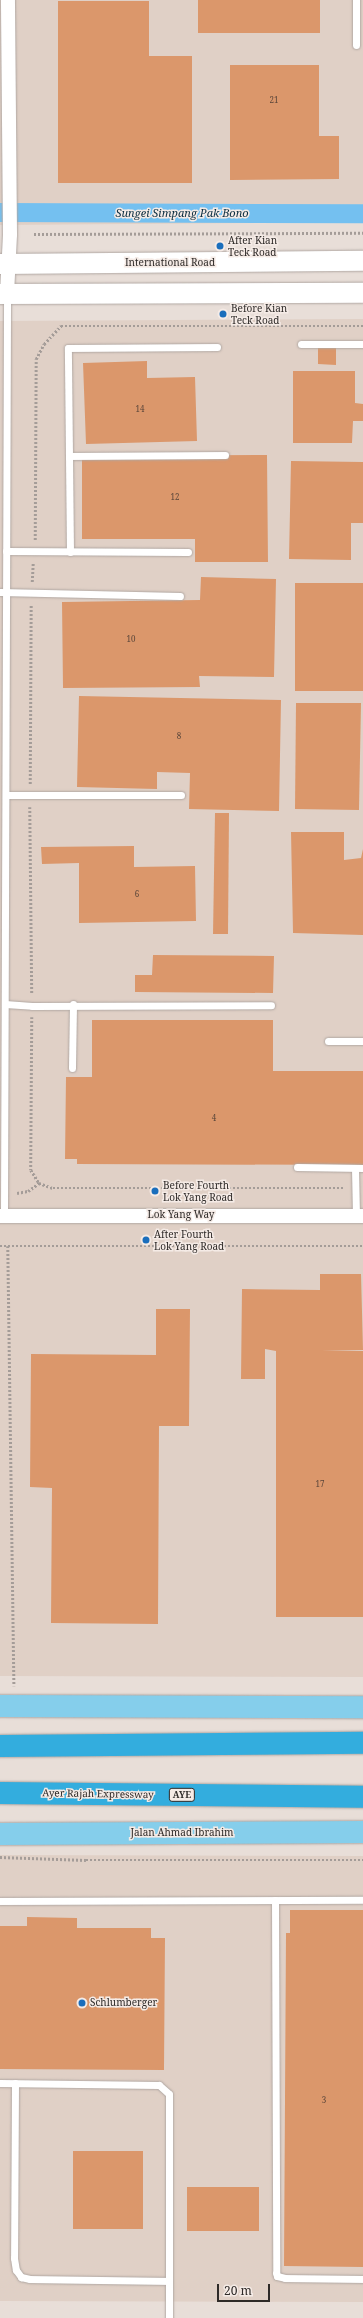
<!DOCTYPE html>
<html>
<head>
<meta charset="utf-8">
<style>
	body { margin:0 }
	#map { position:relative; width:363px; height:2318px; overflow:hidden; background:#e8ded8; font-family:"Noto Serif",serif }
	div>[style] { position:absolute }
	.built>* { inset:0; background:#e0d0c6 }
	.canal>* { height:19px; margin:-9.5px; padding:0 9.5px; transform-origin:9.5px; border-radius:9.5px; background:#74c0f0 }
	.building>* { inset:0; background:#db976b }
	.path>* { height:2.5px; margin-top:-1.25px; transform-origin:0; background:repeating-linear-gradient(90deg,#a49c98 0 2px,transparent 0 4px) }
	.roads { filter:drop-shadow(0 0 1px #b0a7a2) drop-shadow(0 0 1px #b0a7a2) }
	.lane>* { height:7px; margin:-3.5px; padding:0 3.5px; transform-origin:3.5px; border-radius:3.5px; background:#fff }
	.street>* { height:14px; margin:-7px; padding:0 7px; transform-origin:7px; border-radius:7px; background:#fff }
	.secondary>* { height:20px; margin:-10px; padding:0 10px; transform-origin:10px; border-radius:10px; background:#fff }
	.primary>* { height:22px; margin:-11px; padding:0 11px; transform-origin:11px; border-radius:11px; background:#85ceeb }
	.highway>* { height:22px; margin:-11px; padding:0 11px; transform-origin:11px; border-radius:11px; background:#33adde }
	.dots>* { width:11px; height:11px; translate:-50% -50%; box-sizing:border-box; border:2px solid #f5ebe6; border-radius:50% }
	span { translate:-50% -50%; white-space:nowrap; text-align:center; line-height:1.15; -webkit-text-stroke:3px #f5ebe6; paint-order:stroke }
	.number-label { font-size:8px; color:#594539 }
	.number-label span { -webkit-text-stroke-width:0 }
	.shield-label span { padding:1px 3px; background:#f5ebe6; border:1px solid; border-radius:3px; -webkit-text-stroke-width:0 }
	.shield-label { font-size:9px; color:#2e2a28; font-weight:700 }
	.poi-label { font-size:10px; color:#2e2a28 }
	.left { translate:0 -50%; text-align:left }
	.street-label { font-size:10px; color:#2e2a28 }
	.water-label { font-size:11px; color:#0a2d40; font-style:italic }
	.scale { position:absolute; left:217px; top:2284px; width:53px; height:18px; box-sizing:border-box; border:2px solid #2e2a28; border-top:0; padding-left:5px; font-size:12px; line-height:14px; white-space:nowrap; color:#2e2a28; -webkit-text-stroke:3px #f5ebe6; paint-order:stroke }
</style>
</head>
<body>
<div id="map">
	<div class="built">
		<div style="clip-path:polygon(0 0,363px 0,363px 222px,0 225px)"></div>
		<div style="clip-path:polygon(363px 319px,363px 1677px,0 1676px,0 321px)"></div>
		<div style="clip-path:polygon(0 1855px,363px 1856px,363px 2302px,0 2301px)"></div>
	</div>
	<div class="canal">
		<div style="left:0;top:212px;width:363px;rotate:0.2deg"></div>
	</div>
	<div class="building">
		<div style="clip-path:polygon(198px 0,320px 0,320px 33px,198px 33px)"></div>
		<div style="clip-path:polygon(58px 1px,149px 1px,149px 56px,192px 56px,192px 183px,58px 183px)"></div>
		<div style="clip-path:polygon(230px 65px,319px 65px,319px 136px,339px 136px,339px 179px,230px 180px)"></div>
		<div style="clip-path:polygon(318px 347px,336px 347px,336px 365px,318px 364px)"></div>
		<div style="clip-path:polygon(147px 361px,147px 378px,195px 377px,197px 441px,86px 444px,83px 363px)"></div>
		<div style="clip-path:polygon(293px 371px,355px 371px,355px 403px,363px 404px,363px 421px,353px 421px,352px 443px,293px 443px)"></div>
		<div style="clip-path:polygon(267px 455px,268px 562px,195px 562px,195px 539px,82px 539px,82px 456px)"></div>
		<div style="clip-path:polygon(291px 461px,363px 462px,363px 523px,351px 523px,351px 560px,289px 559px)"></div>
		<div style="clip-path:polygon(201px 577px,276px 579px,274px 677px,199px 676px,200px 687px,63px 688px,62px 602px,200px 600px)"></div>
		<div style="clip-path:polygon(295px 583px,363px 583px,363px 691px,295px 691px)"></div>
		<div style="clip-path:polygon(79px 696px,281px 700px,279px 811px,189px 809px,190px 773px,157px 772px,157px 789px,77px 787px)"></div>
		<div style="clip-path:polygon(296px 703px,361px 703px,359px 810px,295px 809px)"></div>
		<div style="clip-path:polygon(215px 813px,229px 813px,228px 934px,213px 934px)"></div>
		<div style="clip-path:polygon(291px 832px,344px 832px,344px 860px,361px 858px,363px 849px,363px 935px,293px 933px)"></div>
		<div style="clip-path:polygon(134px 846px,134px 867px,195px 866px,196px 921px,79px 923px,79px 863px,42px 864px,41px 847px)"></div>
		<div style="clip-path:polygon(153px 955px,274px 956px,273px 993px,135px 992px,135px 975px,152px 975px)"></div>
		<div style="clip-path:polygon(92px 1020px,273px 1020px,273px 1071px,363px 1071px,363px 1165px,77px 1164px,77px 1159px,65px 1159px,66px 1077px,92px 1077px)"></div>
		<div style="clip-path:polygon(320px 1274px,361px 1274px,363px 1350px,322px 1351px,363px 1351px,363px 1617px,276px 1617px,276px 1351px,265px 1349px,265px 1379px,241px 1379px,242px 1289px,320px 1290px)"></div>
		<div style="clip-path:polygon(156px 1309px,190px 1309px,189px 1426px,159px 1426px,158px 1624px,51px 1623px,52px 1488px,30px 1487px,31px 1354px,156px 1355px)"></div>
		<div style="clip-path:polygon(290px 1910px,363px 1910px,363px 2267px,284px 2266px,286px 1933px,290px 1933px)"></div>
		<div style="clip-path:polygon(27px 1917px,77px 1918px,77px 1928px,151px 1928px,151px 1938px,165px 1938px,164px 2070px,0 2069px,0 1926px,27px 1926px)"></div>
		<div style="clip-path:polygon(73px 2151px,143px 2151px,143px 2229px,73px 2229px)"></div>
		<div style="clip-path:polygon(187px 2187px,259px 2187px,259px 2231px,187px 2231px)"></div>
	</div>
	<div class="path">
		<div style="left:34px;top:234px;width:329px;rotate:-0.2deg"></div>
		<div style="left:35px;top:540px;width:181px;rotate:-89.7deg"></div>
		<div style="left:36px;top:359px;width:17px;rotate:-62deg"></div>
		<div style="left:44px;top:344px;width:25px;rotate:-47deg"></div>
		<div style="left:61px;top:326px;width:302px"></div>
		<div style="left:32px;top:582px;width:19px;rotate:-87deg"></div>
		<div style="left:30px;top:784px;width:179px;rotate:-89.7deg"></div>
		<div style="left:30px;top:807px;width:187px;rotate:89.4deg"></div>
		<div style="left:32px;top:1017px;width:153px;rotate:90.4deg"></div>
		<div style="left:31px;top:1170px;width:15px;rotate:58deg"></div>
		<div style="left:39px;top:1183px;width:15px;rotate:20deg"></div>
		<div style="left:53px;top:1188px;width:292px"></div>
		<div style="left:17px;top:1193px;width:11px;rotate:-10deg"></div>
		<div style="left:28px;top:1191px;width:14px;rotate:-36deg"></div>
		<div style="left:0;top:1246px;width:363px"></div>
		<div style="left:8px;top:1246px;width:440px;rotate:89.2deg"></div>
		<div style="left:0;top:1857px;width:86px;rotate:2deg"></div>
		<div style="left:86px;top:1860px;width:277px"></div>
	</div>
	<div class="roads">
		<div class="lane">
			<div style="left:356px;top:45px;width:45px;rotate:-90deg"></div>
			<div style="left:301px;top:344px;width:62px"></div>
			<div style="left:69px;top:456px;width:156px;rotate:-0.4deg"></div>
			<div style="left:6px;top:551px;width:182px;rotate:0.3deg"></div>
			<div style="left:70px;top:552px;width:204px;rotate:-90.6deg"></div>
			<div style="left:68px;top:348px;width:149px;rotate:-0.4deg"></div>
			<div style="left:0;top:592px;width:180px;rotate:1.3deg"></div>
			<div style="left:6px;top:795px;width:175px"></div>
			<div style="left:5px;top:1004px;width:27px;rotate:4deg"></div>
			<div style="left:32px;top:1006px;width:239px;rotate:-0.2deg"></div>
			<div style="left:328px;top:1041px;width:35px"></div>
			<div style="left:72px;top:1068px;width:64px;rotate:-89.1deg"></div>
			<div style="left:297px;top:1167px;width:66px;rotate:0.9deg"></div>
			<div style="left:355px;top:1168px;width:48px;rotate:88.8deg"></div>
			<div style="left:4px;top:1216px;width:920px;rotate:-89.81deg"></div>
			<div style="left:275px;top:1900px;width:373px;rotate:89.8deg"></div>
			<div style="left:276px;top:2273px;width:3px;rotate:72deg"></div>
			<div style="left:277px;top:2276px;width:8px;rotate:14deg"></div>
			<div style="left:285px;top:2278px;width:78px;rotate:0.7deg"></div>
			<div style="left:0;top:1901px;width:363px;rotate:-0.2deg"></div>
			<div style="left:0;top:2083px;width:159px;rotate:0.7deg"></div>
			<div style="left:159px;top:2085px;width:13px;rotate:42deg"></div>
			<div style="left:169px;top:2094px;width:224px;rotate:90deg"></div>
			<div style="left:15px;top:2083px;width:175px;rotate:90.3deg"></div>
			<div style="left:14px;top:2258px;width:12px;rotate:81deg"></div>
			<div style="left:16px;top:2270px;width:9px;rotate:54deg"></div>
			<div style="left:21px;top:2277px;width:9px;rotate:13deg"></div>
			<div style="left:30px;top:2279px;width:139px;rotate:0.8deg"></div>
		</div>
		<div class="street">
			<div style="left:7px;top:294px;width:60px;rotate:-87.1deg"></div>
			<div style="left:10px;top:234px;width:234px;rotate:-90.5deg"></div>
			<div style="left:0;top:1216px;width:363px"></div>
		</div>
		<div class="secondary">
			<div style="left:0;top:264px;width:363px;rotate:-0.5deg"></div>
			<div style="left:0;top:294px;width:363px;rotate:-0.2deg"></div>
		</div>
		<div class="primary">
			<div style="left:0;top:1706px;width:363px;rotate:0.2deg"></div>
			<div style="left:0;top:1834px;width:363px;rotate:-0.3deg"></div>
		</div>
		<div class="highway">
			<div style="left:0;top:1746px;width:363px;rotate:-0.5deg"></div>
			<div style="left:0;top:1793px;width:363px;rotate:0.6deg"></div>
		</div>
	</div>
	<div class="dots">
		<div style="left:220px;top:246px;background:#1a6ebc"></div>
		<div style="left:223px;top:314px;background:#1a6ebc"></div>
		<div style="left:155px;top:1191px;background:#1a6ebc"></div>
		<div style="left:146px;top:1240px;background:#1a6ebc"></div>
		<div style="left:82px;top:2003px;background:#1a6ebc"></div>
	</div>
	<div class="number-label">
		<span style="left:274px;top:100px">21</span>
		<span style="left:140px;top:409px">14</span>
		<span style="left:175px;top:497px">12</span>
		<span style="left:131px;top:639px">10</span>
		<span style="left:179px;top:736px">8</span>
		<span style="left:137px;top:894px">6</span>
		<span style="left:214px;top:1118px">4</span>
		<span style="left:320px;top:1484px">17</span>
		<span style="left:324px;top:2100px">3</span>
	</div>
	<div class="shield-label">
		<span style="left:182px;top:1795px">AYE</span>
	</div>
	<div class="poi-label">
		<span class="left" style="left:228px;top:246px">After Kian<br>Teck Road</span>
		<span class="left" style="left:231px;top:314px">Before Kian<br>Teck Road</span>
		<span class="left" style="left:163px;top:1191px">Before Fourth<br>Lok Yang Road</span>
		<span class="left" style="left:154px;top:1240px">After Fourth<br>Lok Yang Road</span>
		<span class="left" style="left:90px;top:2003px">Schlumberger</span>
	</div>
	<div class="street-label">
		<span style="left:170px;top:263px">International Road</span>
		<span style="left:181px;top:1215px">Lok Yang Way</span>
		<span style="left:98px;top:1794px;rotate:1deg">Ayer Rajah Expressway</span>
		<span style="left:182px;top:1833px">Jalan Ahmad Ibrahim</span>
	</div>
	<div class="water-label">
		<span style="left:182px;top:213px">Sungei Simpang Pak Bono</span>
	</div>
	<div class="scale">20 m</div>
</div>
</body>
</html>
